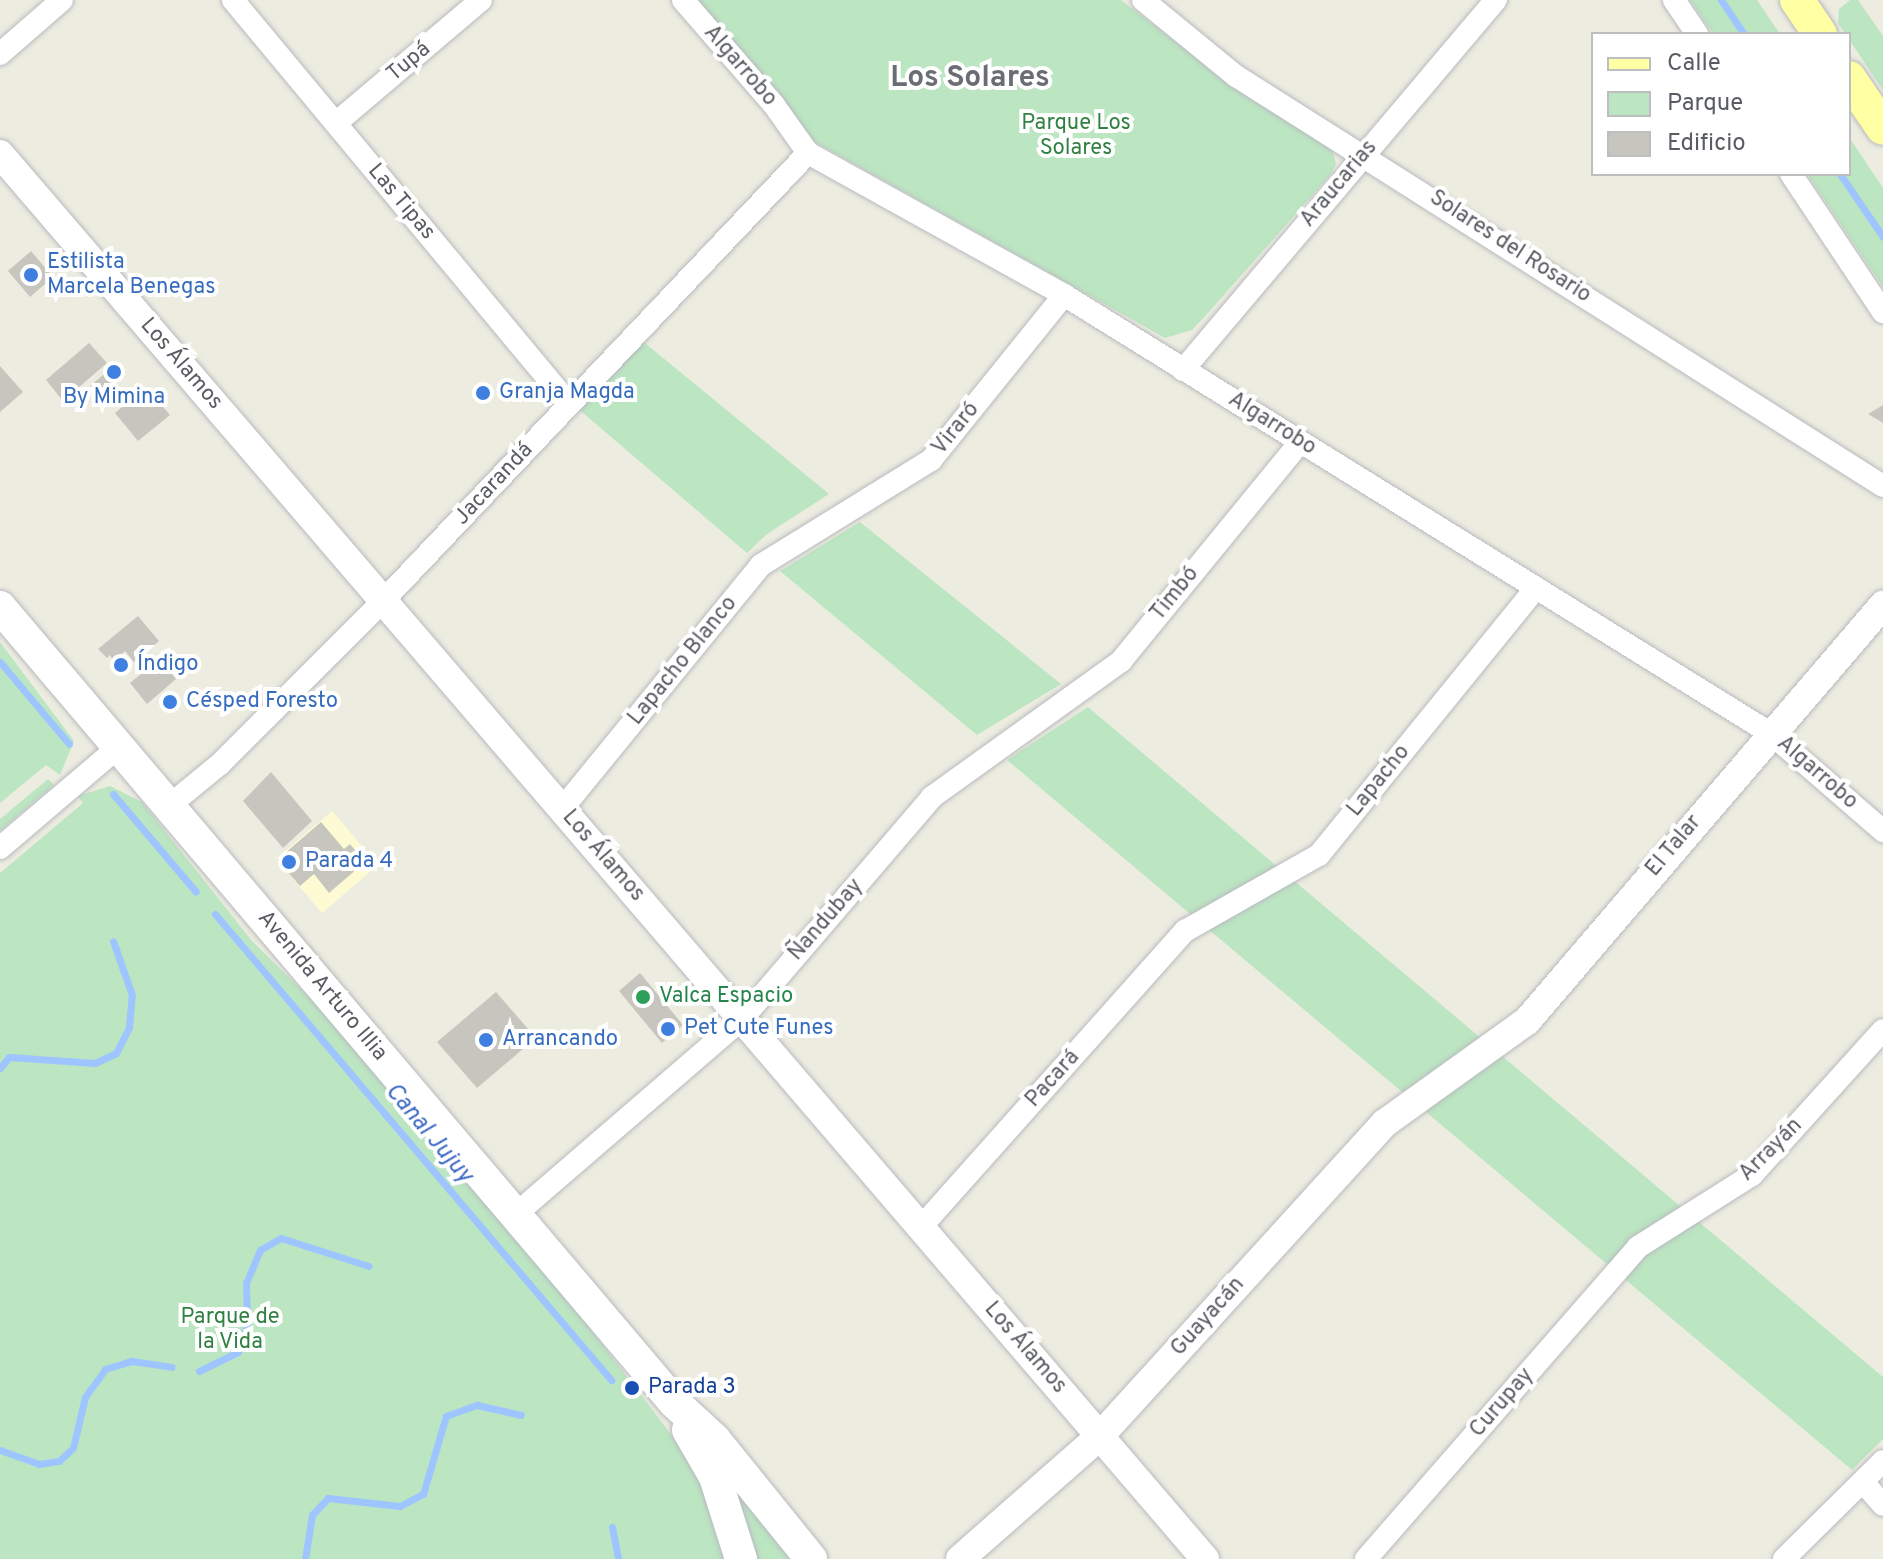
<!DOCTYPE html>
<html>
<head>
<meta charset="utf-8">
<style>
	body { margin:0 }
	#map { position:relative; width:1883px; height:1559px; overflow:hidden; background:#edece0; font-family:Overpass,sans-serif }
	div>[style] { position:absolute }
	.commercial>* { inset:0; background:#fefbd4 }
	.green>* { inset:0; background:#bce5c2 }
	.stream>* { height:7px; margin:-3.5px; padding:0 3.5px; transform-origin:3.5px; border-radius:3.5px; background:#9ec5ff }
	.building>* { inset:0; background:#c7c6be }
	.roads { filter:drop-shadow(0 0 2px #b8bac0) drop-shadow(0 0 2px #b8bac0) }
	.minor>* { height:22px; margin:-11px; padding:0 11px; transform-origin:11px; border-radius:11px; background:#fff }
	.tertiary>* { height:28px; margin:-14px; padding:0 14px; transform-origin:14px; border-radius:14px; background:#fff }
	.secondary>* { height:32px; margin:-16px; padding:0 16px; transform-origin:16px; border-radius:16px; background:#fff }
	.primary>* { height:34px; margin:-17px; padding:0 17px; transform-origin:17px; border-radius:17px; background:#ffffa3 }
	.dots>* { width:22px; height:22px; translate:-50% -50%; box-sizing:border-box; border:4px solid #fff; border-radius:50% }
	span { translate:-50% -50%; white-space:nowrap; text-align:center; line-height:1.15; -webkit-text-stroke:8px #fff; paint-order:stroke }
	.street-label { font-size:22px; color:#595c62 }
	.park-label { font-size:22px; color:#318142 }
	.shop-label { font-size:22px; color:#366cbe }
	.left { translate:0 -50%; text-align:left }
	.leisure-label { font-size:22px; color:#27864d }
	.transit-label { font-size:22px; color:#164399 }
	.water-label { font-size:24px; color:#3e6ac5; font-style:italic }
	.district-label { font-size:30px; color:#6a6d74; font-weight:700 }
	.legend { position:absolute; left:1591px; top:32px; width:260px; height:144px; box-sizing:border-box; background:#fff; border:2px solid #bdbec0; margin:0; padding:10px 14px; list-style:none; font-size:24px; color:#595c62 }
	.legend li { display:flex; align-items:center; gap:16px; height:40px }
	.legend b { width:40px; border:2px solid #bdbec0 }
</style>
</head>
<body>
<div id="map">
	<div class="commercial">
		<div style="clip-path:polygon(332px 811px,378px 865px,322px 913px,276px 859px)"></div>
	</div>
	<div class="green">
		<div style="clip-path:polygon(693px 0,1121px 0,1252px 100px,1331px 147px,1336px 163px,1332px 173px,1207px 314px,1192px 330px,1165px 338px,813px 141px)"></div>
		<div style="clip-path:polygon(1690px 0,1757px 0,1780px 34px,1713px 34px)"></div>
		<div style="clip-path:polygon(1850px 0,1858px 0,1883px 36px,1883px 90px,1838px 23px,1839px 9px)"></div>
		<div style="clip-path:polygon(1849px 137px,1883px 188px,1883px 287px,1807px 174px,1849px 174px)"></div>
		<div style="clip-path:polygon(640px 339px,829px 494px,767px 534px,747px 553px,576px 407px)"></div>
		<div style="clip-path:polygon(860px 522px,1061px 684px,977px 735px,780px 571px)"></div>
		<div style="clip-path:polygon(0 642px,74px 741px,60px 775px,46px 765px,0 803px)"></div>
		<div style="clip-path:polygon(1088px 707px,1883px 1377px,1883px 1439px,1852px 1470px,1007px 760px)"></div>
		<div style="clip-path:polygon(48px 779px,54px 785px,0 831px,0 819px)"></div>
		<div style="clip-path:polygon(110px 786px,142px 802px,252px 941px,311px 999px,544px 1268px,686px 1454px,705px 1485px,733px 1559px,0 1559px,0 873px,83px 803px,78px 796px)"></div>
		<div style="clip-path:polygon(721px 1464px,798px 1559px,752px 1559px)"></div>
	</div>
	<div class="stream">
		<div style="left:1721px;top:0;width:41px;rotate:55.9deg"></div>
		<div style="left:1840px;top:174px;width:76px;rotate:55.7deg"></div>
		<div style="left:0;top:662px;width:107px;rotate:49.9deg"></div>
		<div style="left:113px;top:794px;width:128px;rotate:49.7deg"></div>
		<div style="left:215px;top:914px;width:612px;rotate:49.64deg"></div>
		<div style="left:0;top:1068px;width:14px;rotate:-51deg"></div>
		<div style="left:9px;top:1057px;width:86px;rotate:4deg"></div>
		<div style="left:95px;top:1063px;width:23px;rotate:-25deg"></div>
		<div style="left:116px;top:1053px;width:29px;rotate:-63deg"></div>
		<div style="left:129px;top:1027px;width:32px;rotate:-85deg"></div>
		<div style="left:132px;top:995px;width:57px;rotate:-109.4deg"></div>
		<div style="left:199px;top:1371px;width:43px;rotate:-26deg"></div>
		<div style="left:238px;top:1352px;width:28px;rotate:-71deg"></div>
		<div style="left:247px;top:1326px;width:43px;rotate:-91.3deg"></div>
		<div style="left:246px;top:1283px;width:36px;rotate:-67deg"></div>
		<div style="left:260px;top:1250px;width:24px;rotate:-30deg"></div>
		<div style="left:281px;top:1238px;width:92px;rotate:17.7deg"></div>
		<div style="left:0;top:1450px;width:41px;rotate:19.7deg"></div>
		<div style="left:39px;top:1464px;width:20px;rotate:-9deg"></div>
		<div style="left:59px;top:1461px;width:19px;rotate:-43deg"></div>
		<div style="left:73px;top:1448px;width:52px;rotate:-76.8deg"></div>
		<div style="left:85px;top:1397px;width:34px;rotate:-54deg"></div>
		<div style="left:105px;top:1369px;width:28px;rotate:-17deg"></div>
		<div style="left:132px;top:1361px;width:40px;rotate:8.5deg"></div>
		<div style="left:612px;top:1527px;width:33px;rotate:79deg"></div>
		<div style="left:305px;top:1559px;width:45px;rotate:-81deg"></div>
		<div style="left:312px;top:1515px;width:23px;rotate:-47deg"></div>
		<div style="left:328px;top:1498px;width:72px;rotate:6.3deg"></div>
		<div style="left:400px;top:1506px;width:26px;rotate:-28deg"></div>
		<div style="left:423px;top:1494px;width:81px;rotate:-73.6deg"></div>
		<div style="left:446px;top:1416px;width:33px;rotate:-20deg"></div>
		<div style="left:477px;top:1405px;width:45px;rotate:12.8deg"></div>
	</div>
	<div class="building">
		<div style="clip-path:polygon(31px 251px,53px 277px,30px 297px,8px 271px)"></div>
		<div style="clip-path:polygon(89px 343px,107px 363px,63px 401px,46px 380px)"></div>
		<div style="clip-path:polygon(117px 363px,125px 372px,98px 395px,90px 386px)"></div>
		<div style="clip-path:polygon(0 366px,23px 392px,0 412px)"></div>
		<div style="clip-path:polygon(146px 387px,170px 415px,138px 441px,115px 413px)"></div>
		<div style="clip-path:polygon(1883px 405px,1883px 423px,1868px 414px)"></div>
		<div style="clip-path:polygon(138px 616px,159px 641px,134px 662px,125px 651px,121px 655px,130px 666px,120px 674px,110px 655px,107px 658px,98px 649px)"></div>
		<div style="clip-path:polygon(159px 659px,176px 679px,147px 704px,130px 683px)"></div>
		<div style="clip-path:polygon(271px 772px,312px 821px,283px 848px,243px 801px)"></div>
		<div style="clip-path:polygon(321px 822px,344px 849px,350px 844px,365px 862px,329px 893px,314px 874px,300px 886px,277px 860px)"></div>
		<div style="clip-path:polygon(640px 973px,683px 1025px,662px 1043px,619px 991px)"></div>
		<div style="clip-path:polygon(496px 992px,536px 1038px,477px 1088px,437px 1042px)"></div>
	</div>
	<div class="roads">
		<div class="minor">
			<div style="left:233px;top:0;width:525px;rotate:50.25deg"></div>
			<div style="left:683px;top:0;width:139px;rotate:49.1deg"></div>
			<div style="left:774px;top:105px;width:59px;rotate:54.7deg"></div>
			<div style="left:808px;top:153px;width:293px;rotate:29deg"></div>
			<div style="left:1064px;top:295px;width:831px;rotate:31.82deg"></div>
			<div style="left:1770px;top:733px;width:150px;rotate:40.9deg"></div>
			<div style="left:1143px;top:0;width:120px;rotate:39.3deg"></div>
			<div style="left:1236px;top:76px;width:766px;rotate:32.36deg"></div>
			<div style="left:1674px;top:0;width:41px;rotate:55.9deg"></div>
			<div style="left:0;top:54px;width:82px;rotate:-41.1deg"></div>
			<div style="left:336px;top:123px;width:190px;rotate:-40.3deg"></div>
			<div style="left:1791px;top:174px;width:166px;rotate:56.3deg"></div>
			<div style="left:1183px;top:370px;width:485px;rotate:-49.8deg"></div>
			<div style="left:170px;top:805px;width:65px;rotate:-39.4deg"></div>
			<div style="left:220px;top:764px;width:231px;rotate:-45deg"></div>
			<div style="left:383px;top:601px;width:618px;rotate:-46.51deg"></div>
			<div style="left:562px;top:809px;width:315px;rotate:-50.8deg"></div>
			<div style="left:761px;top:565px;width:200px;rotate:-31.7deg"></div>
			<div style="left:931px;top:460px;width:212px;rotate:-51.1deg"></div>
			<div style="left:0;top:848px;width:157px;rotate:-40.4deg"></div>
			<div style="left:516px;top:1214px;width:298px;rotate:-40.8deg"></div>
			<div style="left:742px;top:1019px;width:292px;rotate:-49.4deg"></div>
			<div style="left:932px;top:797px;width:233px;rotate:-35.7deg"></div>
			<div style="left:1121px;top:661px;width:283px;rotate:-50.7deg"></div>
			<div style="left:921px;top:1227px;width:397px;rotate:-48.3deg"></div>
			<div style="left:1185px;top:931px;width:154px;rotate:-29.6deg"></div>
			<div style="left:1319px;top:855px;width:344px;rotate:-50.9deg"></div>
			<div style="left:1863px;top:1482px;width:30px;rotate:49deg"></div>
			<div style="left:1366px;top:1559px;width:414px;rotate:-48.9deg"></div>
			<div style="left:1638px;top:1247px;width:135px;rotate:-32.3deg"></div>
			<div style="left:1752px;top:1175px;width:195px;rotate:-47.9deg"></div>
			<div style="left:1784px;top:1559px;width:139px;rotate:-44.7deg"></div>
		</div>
		<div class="tertiary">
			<div style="left:0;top:154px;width:1851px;rotate:49.38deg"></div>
			<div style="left:960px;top:1559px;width:186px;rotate:-41.3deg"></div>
			<div style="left:1100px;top:1436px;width:423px;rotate:-47.7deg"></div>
			<div style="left:1385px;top:1123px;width:175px;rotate:-35.7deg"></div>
			<div style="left:1527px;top:1021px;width:548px;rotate:-49.44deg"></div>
		</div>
		<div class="secondary">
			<div style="left:0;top:607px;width:1042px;rotate:49.71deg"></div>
			<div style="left:674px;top:1402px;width:56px;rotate:42.8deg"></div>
			<div style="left:715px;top:1440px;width:153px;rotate:51.1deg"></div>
			<div style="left:688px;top:1430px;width:54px;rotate:60.1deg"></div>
			<div style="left:715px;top:1477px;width:86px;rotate:72.4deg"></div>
		</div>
		<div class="primary">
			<div style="left:1797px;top:0;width:41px;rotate:55.9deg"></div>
			<div style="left:1849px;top:78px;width:60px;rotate:55.8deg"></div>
		</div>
	</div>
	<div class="dots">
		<div style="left:31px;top:275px;background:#3f7fe0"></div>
		<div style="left:114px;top:372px;background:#3f7fe0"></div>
		<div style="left:483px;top:393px;background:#3f7fe0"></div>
		<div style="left:121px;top:665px;background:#3f7fe0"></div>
		<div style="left:170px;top:702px;background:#3f7fe0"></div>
		<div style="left:289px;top:862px;background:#3f7fe0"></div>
		<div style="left:643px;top:997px;background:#2e9e5b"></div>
		<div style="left:668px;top:1029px;background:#3f7fe0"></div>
		<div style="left:486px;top:1040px;background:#3f7fe0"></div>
		<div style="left:632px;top:1388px;background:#1a4fb4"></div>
	</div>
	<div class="street-label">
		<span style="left:409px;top:62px;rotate:-40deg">Tupá</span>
		<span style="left:740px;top:66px;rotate:49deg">Algarrobo</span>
		<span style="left:1339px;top:184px;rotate:-50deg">Araucarias</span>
		<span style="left:401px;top:202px;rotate:50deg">Las Tipas</span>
		<span style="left:1510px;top:247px;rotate:33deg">Solares del Rosario</span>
		<span style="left:181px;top:364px;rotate:49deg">Los Álamos</span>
		<span style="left:1272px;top:424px;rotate:32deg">Algarrobo</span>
		<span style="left:956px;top:429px;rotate:-51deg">Viraró</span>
		<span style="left:494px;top:484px;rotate:-47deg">Jacarandá</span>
		<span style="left:1175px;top:594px;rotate:-51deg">Timbó</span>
		<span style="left:683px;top:661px;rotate:-51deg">Lapacho Blanco</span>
		<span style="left:1817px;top:773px;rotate:41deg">Algarrobo</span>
		<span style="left:1379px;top:781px;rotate:-51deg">Lapacho</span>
		<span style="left:1674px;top:846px;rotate:-50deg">El Talar</span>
		<span style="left:603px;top:856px;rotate:49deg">Los Álamos</span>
		<span style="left:826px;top:920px;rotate:-49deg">Ñandubay</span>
		<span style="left:322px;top:986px;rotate:50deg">Avenida Arturo Illia</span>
		<span style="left:1053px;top:1079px;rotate:-48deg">Pacará</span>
		<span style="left:1771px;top:1150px;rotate:-45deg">Arrayán</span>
		<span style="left:1208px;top:1317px;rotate:-48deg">Guayacán</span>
		<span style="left:1025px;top:1348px;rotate:49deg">Los Álamos</span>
		<span style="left:1502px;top:1403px;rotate:-49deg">Curupay</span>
	</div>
	<div class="park-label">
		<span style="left:1076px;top:136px">Parque Los<br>Solares</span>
		<span style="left:230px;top:1330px">Parque de<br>la Vida</span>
	</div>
	<div class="shop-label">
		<span class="left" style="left:47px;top:275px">Estilista<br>Marcela Benegas</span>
		<span class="left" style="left:499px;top:393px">Granja Magda</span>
		<span style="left:114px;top:398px">By Mimina</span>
		<span class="left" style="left:137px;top:665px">Índigo</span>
		<span class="left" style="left:186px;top:702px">Césped Foresto</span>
		<span class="left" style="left:305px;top:862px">Parada 4</span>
		<span class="left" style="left:684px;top:1029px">Pet Cute Funes</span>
		<span class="left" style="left:502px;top:1040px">Arrancando</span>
	</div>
	<div class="leisure-label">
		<span class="left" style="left:659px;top:997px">Valca Espacio</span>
	</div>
	<div class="transit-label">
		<span class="left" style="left:648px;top:1388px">Parada 3</span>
	</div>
	<div class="water-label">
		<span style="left:428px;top:1134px;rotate:50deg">Canal Jujuy</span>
	</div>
	<div class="district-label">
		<span style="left:970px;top:79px">Los Solares</span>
	</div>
	<ul class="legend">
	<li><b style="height:10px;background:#ffffa3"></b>Calle</li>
	<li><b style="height:22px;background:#bce5c2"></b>Parque</li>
	<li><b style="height:22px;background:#c7c6be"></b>Edificio</li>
	</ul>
</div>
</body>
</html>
